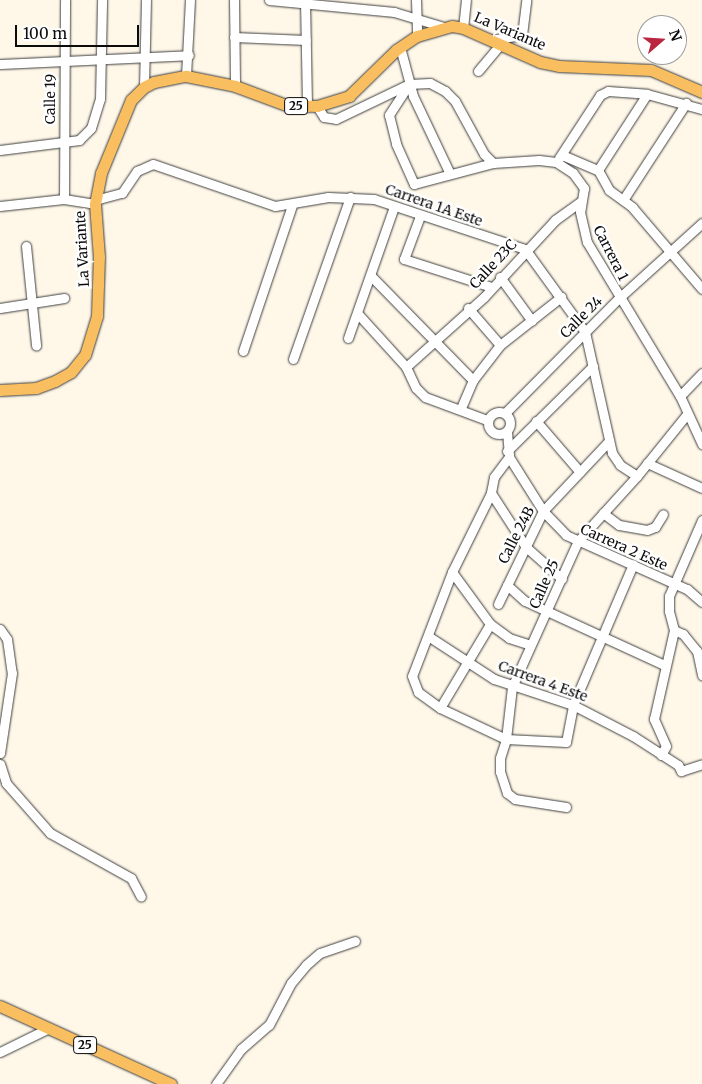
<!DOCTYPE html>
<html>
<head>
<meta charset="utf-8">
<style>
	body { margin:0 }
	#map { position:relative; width:702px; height:1084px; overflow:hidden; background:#fff8e9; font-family:Merriweather,serif }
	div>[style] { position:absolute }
	.roads { filter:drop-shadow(0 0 1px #3e3e3e) drop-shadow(0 0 1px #3e3e3e) }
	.minor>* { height:9px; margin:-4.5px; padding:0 4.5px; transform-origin:4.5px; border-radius:4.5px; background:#fff }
	.minor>.ring { margin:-4.5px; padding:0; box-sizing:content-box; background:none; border:9px solid #fff; border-radius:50% }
	.major>* { height:11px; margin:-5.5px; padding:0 5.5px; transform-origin:5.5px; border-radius:5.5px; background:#f8be60 }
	span { translate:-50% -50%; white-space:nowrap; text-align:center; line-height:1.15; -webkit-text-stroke:5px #fff; paint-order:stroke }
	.shield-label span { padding:1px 4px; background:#fff; border:1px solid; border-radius:4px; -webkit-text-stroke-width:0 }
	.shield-label { font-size:12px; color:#0b0b0b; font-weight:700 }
	.street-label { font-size:14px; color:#0b0b0b }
	.north { position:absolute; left:637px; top:15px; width:50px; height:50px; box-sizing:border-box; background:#fff; border:1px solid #9d9d9d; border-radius:50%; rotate:71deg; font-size:14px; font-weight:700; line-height:20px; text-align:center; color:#0b0b0b }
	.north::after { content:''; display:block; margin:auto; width:18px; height:22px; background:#ba2540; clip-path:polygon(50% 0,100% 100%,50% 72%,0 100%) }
	.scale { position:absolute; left:15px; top:25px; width:124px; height:22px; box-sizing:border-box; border:2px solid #0b0b0b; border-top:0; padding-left:6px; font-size:15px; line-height:18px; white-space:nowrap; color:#0b0b0b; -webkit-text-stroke:4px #fff; paint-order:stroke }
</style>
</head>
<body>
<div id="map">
	<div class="roads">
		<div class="minor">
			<div style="left:234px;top:0;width:86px;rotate:89.3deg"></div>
			<div style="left:269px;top:0;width:126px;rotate:5.5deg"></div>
			<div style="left:394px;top:12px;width:52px;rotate:16.7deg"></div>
			<div style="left:305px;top:0;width:107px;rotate:88.9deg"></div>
			<div style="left:416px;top:0;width:36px;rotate:88deg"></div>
			<div style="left:463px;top:28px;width:28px;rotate:-84deg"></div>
			<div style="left:234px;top:37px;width:72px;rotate:2.4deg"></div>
			<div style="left:490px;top:40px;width:32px;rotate:-9deg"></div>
			<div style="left:522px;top:35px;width:35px;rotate:-83deg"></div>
			<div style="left:400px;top:47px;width:51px;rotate:75.1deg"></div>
			<div style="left:413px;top:96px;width:86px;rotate:64.6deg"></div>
			<div style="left:0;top:64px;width:189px;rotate:-2.7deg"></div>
			<div style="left:478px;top:71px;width:34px;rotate:-50deg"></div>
			<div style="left:186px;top:76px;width:76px;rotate:-87deg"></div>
			<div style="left:409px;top:84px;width:37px;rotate:123deg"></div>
			<div style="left:389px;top:115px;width:30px;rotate:76deg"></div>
			<div style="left:396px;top:144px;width:44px;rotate:65.8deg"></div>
			<div style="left:414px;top:184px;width:82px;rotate:-14.9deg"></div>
			<div style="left:144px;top:87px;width:87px;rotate:-88.7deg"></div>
			<div style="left:317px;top:106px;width:13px;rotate:58deg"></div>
			<div style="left:324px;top:117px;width:12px;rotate:9deg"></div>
			<div style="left:336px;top:119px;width:81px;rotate:-25.6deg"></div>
			<div style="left:409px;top:84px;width:21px;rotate:-3deg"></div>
			<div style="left:430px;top:83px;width:17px;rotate:28deg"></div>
			<div style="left:445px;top:91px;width:14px;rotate:45deg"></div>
			<div style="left:455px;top:101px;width:60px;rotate:61.3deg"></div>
			<div style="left:484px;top:154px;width:13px;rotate:45deg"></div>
			<div style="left:493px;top:163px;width:46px;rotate:-3.7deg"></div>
			<div style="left:539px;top:160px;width:17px;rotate:7deg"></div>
			<div style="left:556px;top:162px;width:20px;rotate:33deg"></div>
			<div style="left:573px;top:173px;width:19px;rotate:54deg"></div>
			<div style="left:584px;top:188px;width:24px;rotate:99deg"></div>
			<div style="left:580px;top:212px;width:31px;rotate:77deg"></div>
			<div style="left:587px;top:242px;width:180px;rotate:58.9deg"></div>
			<div style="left:680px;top:396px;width:53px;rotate:65.4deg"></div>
			<div style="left:0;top:150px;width:80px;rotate:-7.2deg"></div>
			<div style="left:79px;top:140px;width:17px;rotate:-45deg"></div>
			<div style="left:91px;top:128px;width:30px;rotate:-73deg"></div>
			<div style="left:100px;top:99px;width:99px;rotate:-88.8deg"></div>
			<div style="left:562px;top:155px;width:39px;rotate:23deg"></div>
			<div style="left:598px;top:170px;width:23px;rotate:61deg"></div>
			<div style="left:609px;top:190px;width:29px;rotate:36deg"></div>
			<div style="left:632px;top:207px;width:108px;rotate:49.5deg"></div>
			<div style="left:559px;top:158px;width:75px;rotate:-56.9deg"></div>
			<div style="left:600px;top:95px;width:9px;rotate:-27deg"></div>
			<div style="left:608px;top:91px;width:39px;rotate:4deg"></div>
			<div style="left:647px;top:94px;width:57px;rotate:15.3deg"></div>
			<div style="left:598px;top:170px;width:90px;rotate:-57.2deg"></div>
			<div style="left:64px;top:199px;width:199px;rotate:-89.7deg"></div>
			<div style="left:95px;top:200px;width:28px;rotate:-15deg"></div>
			<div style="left:122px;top:193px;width:27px;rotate:-56deg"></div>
			<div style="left:137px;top:171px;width:17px;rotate:-24deg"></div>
			<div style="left:153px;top:164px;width:129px;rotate:19deg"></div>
			<div style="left:275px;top:206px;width:54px;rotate:-9.6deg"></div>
			<div style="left:328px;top:197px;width:46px;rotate:2.5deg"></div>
			<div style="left:374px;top:199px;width:159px;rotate:18.3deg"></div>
			<div style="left:525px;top:249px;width:102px;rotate:54.1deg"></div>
			<div style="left:585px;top:332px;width:124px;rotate:77.4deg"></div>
			<div style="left:612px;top:453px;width:14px;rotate:56deg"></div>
			<div style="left:620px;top:465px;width:20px;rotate:33deg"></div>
			<div style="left:623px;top:200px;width:116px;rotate:-57deg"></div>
			<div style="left:0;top:206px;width:64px;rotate:-6.2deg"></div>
			<div style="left:64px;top:199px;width:31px;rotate:9deg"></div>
			<div style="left:420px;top:216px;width:46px;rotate:110.4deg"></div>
			<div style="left:404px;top:259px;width:91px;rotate:17.8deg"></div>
			<div style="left:26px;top:246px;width:100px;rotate:84.2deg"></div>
			<div style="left:371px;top:276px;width:146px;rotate:45.6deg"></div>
			<div style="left:500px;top:277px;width:54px;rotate:54deg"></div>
			<div style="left:0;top:308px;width:65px;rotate:-8.9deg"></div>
			<div style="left:468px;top:308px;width:49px;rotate:49.1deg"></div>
			<div style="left:358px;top:314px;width:72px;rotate:47.8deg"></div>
			<div style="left:406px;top:367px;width:23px;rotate:65deg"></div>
			<div style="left:416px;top:388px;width:13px;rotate:45deg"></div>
			<div style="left:425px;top:397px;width:66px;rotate:20.4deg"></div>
			<div style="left:348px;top:338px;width:139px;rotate:-70.7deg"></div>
			<div style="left:243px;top:351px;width:154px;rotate:-71.4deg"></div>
			<div style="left:293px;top:359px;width:172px;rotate:-70.6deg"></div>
			<div style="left:406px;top:367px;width:105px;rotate:-41.9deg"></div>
			<div style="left:484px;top:297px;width:105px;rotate:-47.3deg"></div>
			<div style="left:555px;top:220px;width:31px;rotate:-36deg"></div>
			<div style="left:680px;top:396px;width:32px;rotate:-46deg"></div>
			<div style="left:461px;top:408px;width:30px;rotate:-67deg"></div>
			<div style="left:473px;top:380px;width:44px;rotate:-52.4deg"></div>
			<div style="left:500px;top:345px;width:78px;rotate:-38.2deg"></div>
			<div class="ring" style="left:488px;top:412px;width:13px;height:13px"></div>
			<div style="left:505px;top:413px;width:162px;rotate:-45.3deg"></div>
			<div style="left:619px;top:298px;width:112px;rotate:-42.1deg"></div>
			<div style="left:536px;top:421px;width:67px;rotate:49.2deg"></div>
			<div style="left:507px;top:432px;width:25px;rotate:85deg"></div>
			<div style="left:509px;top:457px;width:25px;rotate:127deg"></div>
			<div style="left:494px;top:477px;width:16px;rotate:101deg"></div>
			<div style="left:491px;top:493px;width:88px;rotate:116.3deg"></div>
			<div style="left:452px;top:572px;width:111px;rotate:111deg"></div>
			<div style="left:412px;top:676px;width:17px;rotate:69deg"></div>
			<div style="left:418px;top:692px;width:27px;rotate:36deg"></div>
			<div style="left:440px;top:708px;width:73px;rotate:25.2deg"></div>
			<div style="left:506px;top:739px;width:60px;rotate:2.9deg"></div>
			<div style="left:566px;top:742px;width:38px;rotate:-79deg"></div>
			<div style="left:573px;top:705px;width:153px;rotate:-66.9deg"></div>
			<div style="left:507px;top:451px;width:121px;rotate:-44.7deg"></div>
			<div style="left:509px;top:457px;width:64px;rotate:57.8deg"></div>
			<div style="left:543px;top:511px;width:33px;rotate:46deg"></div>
			<div style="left:566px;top:535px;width:133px;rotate:24.1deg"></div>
			<div style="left:687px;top:589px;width:20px;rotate:41deg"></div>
			<div style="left:647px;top:463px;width:60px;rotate:24.4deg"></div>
			<div style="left:491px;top:493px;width:64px;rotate:57.1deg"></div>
			<div style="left:526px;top:547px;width:48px;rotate:41.6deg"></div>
			<div style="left:603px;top:513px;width:20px;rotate:37deg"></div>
			<div style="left:619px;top:525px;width:28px;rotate:10deg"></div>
			<div style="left:647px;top:530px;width:9px;rotate:-21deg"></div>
			<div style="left:655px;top:527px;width:15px;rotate:-58deg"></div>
			<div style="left:452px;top:572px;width:64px;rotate:53.8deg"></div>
			<div style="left:490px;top:624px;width:24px;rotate:36deg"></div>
			<div style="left:509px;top:638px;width:22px;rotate:18deg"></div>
			<div style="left:507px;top:585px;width:24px;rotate:42deg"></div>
			<div style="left:525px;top:601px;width:153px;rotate:24.7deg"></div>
			<div style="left:498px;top:604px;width:103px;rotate:-64.2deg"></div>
			<div style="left:543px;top:511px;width:96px;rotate:-46.7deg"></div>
			<div style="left:0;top:629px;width:12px;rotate:55deg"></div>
			<div style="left:7px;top:639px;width:34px;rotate:82deg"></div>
			<div style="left:12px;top:673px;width:81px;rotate:98.5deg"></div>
			<div style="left:674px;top:630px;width:20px;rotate:-105deg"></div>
			<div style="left:669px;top:611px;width:15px;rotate:-90deg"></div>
			<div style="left:669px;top:596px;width:83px;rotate:-66.5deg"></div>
			<div style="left:674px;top:630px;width:10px;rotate:24deg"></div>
			<div style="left:683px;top:634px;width:22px;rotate:51deg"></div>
			<div style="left:697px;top:651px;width:25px;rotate:78deg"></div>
			<div style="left:428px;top:636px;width:79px;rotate:33.1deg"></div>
			<div style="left:494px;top:679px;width:83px;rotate:18.2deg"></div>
			<div style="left:573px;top:705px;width:68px;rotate:27.3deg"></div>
			<div style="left:633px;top:736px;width:54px;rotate:32.8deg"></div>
			<div style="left:678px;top:765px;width:7px;rotate:63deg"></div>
			<div style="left:681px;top:771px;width:22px;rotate:-18deg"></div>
			<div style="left:440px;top:708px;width:98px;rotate:-59.2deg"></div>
			<div style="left:661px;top:755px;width:10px;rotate:-61deg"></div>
			<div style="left:666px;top:746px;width:30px;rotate:-114deg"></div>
			<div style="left:654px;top:719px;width:91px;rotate:-77.3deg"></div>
			<div style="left:0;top:764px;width:20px;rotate:72deg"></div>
			<div style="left:6px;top:783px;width:67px;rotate:48.7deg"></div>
			<div style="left:50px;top:833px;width:93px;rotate:29.1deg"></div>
			<div style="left:131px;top:878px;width:21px;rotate:62deg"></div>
			<div style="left:566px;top:807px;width:52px;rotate:-171.1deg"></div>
			<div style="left:515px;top:799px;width:10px;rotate:-143deg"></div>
			<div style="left:507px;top:793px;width:22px;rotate:-108deg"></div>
			<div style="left:500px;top:772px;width:14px;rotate:-90deg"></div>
			<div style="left:500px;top:758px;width:20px;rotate:-72deg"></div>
			<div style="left:506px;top:739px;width:52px;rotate:-83.4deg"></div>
			<div style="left:512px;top:687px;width:160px;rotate:-65.7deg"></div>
			<div style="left:578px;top:541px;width:88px;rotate:-47.8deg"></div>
			<div style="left:637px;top:476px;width:80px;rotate:-51.1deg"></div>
			<div style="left:0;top:1052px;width:52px;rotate:-26.1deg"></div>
			<div style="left:216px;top:1084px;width:43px;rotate:-54.5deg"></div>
			<div style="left:241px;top:1049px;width:37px;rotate:-41deg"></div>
			<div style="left:269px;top:1025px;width:47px;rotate:-62.4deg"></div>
			<div style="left:291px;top:983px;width:23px;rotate:-50deg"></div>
			<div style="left:306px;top:965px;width:18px;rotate:-41deg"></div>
			<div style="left:320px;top:953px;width:37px;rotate:-19deg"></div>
		</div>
		<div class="major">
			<div style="left:0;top:390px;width:36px;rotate:-3deg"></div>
			<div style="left:36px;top:388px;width:20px;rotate:-20deg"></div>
			<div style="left:55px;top:381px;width:18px;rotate:-29deg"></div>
			<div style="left:71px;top:372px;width:22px;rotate:-51deg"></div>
			<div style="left:85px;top:355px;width:41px;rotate:-72.9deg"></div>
			<div style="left:97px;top:316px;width:59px;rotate:-88.1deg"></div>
			<div style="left:99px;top:257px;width:53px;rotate:-94.3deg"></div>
			<div style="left:95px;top:204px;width:32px;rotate:-79deg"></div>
			<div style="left:101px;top:173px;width:79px;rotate:-67.7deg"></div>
			<div style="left:131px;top:100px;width:18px;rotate:-45deg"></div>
			<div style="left:144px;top:87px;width:11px;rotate:-27deg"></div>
			<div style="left:154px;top:82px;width:33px;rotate:-11deg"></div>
			<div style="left:186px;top:76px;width:50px;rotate:11.5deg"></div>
			<div style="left:235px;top:86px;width:54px;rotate:20.4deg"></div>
			<div style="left:286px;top:105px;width:31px;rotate:2deg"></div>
			<div style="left:317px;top:106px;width:34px;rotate:-17deg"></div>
			<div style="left:349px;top:96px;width:66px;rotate:-44.4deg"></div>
			<div style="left:396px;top:50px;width:25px;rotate:-34deg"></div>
			<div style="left:417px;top:36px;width:36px;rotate:-16deg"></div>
			<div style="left:452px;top:26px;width:11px;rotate:10deg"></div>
			<div style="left:463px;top:28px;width:84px;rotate:23.8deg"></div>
			<div style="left:540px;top:62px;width:19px;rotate:12deg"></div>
			<div style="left:559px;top:66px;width:92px;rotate:2.5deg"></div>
			<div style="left:651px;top:70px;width:56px;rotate:23.3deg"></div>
			<div style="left:0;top:1006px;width:188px;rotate:24.5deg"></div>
		</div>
	</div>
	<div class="shield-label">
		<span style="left:296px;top:106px">25</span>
		<span style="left:85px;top:1045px">25</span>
	</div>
	<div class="street-label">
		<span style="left:510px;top:31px;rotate:23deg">La Variante</span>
		<span style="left:50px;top:99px;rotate:-90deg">Calle 19</span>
		<span style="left:434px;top:205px;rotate:19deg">Carrera 1A Este</span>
		<span style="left:82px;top:249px;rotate:-93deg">La Variante</span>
		<span style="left:611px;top:253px;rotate:63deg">Carrera 1</span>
		<span style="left:493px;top:264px;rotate:-47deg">Calle 23C</span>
		<span style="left:581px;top:317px;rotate:-45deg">Calle 24</span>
		<span style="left:516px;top:535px;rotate:-63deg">Calle 24B</span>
		<span style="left:624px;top:547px;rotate:24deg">Carrera 2 Este</span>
		<span style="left:544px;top:584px;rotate:-66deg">Calle 25</span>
		<span style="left:543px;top:681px;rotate:20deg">Carrera 4 Este</span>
	</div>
	<div class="north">N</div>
	<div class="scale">100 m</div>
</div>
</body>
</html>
